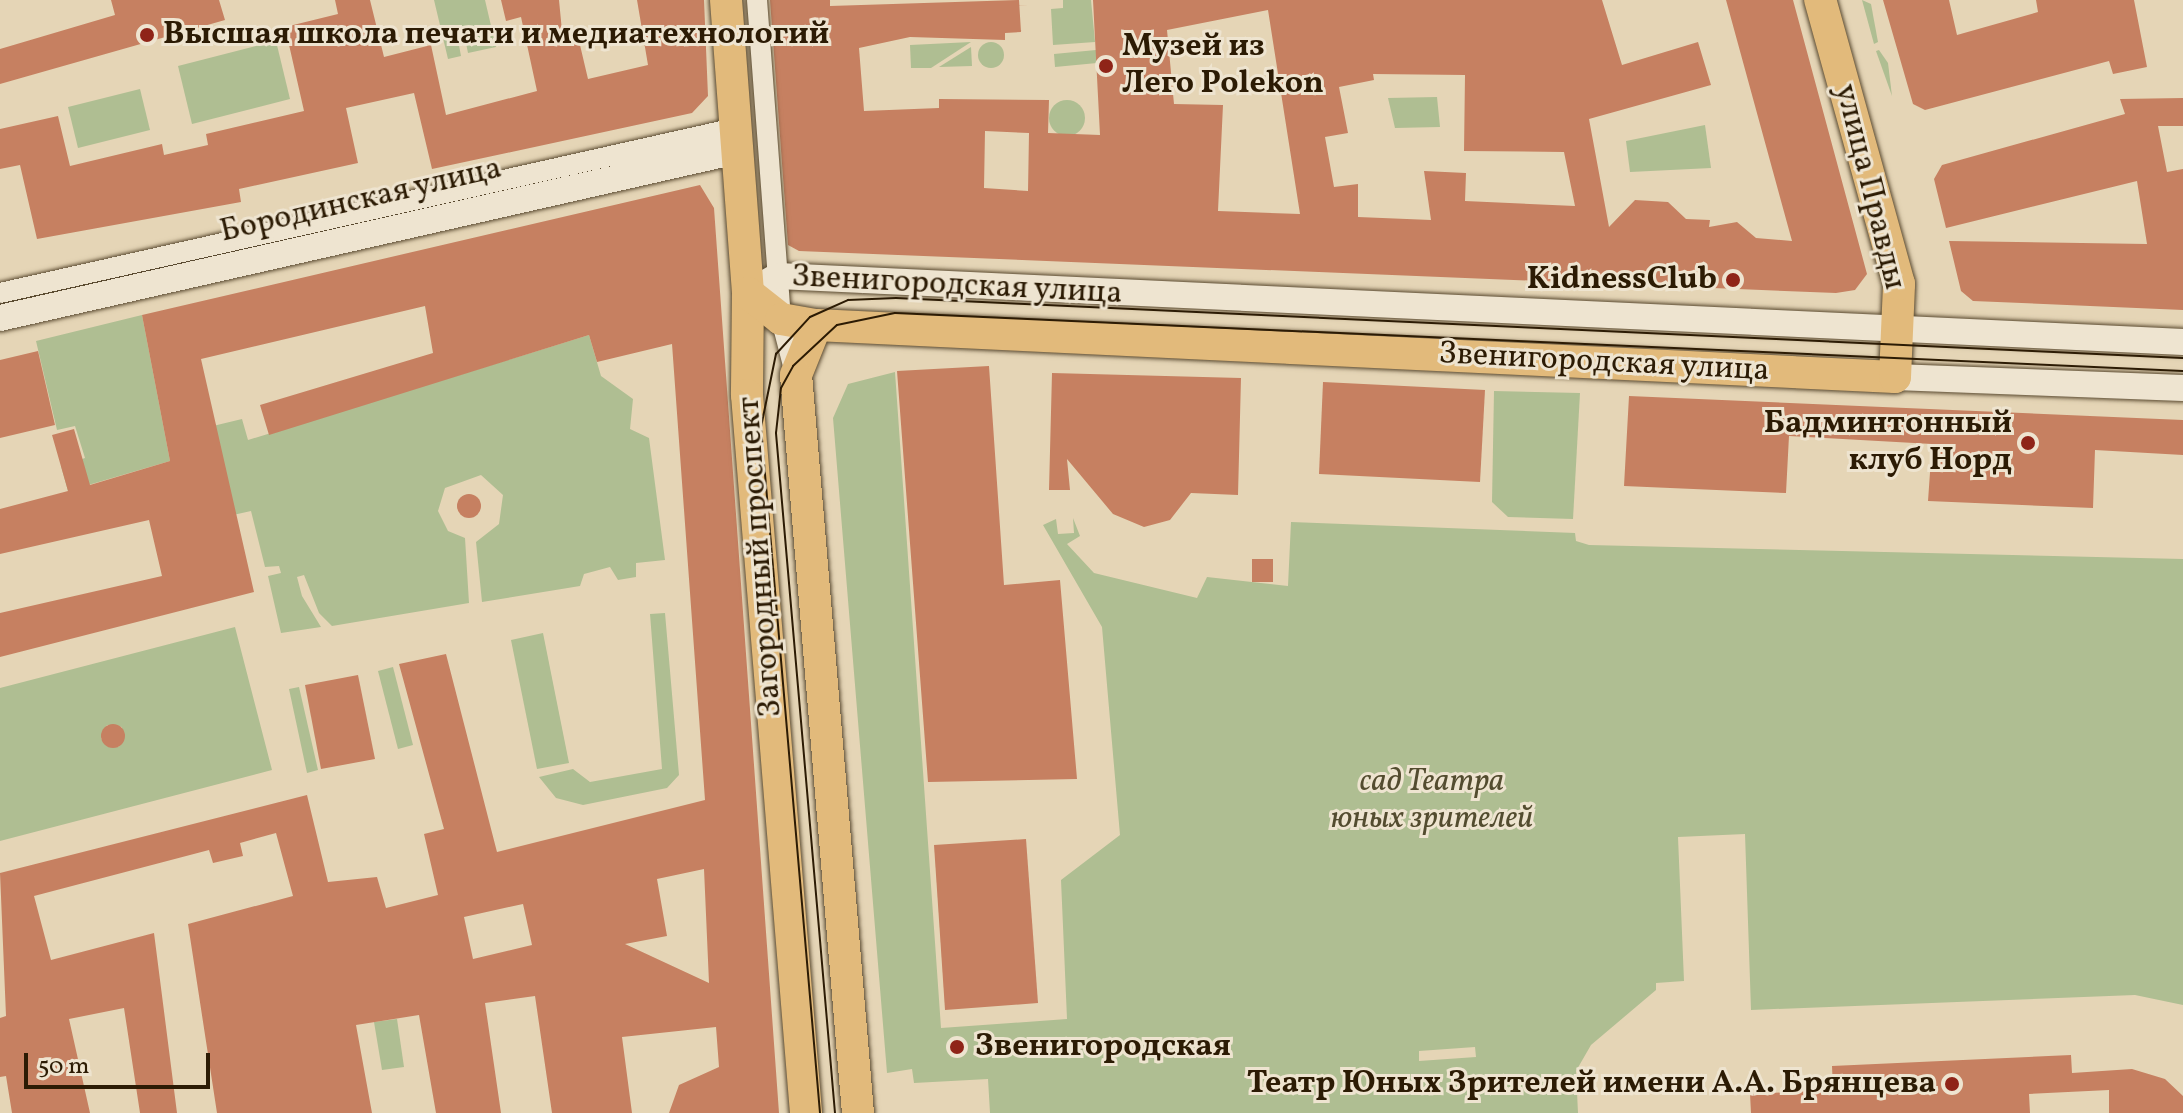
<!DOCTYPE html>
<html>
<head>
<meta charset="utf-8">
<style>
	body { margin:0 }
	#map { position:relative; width:2183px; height:1113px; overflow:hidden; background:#e5d5b6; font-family:Vollkorn,serif }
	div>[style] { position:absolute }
	.green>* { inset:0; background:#afbe92 }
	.round { border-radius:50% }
	.building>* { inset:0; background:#c68061 }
	.roads { filter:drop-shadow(0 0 2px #5a4a30) drop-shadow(0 0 2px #5a4a30) }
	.minor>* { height:20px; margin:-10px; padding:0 10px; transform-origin:10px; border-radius:10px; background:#eee4d0 }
	.tertiary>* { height:26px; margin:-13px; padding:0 13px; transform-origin:13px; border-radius:13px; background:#eee4d0 }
	.primary>* { height:32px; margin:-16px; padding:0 16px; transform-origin:16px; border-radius:16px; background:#e2ba7b }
	.tram>* { height:2px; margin:-1px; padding:0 1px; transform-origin:1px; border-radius:1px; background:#2c1b04 }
	.dots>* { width:22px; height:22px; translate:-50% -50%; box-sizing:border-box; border:4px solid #eee4d0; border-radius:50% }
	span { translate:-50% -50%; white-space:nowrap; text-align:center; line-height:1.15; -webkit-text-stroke:6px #eee4d0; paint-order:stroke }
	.poi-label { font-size:32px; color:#2c1b04; font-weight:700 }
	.left { translate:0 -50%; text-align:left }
	.right { translate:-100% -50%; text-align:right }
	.street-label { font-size:32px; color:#2c1b04 }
	.park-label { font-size:32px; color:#534c2f; font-style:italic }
	.scale { position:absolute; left:24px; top:1053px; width:186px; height:36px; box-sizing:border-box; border:4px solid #2c1b04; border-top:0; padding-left:10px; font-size:24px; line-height:28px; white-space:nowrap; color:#2c1b04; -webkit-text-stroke:6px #eee4d0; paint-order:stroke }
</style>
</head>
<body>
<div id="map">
	<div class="green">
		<div style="clip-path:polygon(434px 0,485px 0,496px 47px,468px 53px,465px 38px,458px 40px,461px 56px,448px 59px)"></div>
		<div style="clip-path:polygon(1063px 0,1091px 0,1095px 42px,1053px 45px,1051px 9px,1063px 8px)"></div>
		<div style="clip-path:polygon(1862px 0,1871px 4px,1878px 42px,1874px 44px)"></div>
		<div style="clip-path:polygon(276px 41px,290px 99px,192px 124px,178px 66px)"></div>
		<div class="round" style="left:978px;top:42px;width:26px;height:26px"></div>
		<div style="clip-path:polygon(971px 42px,931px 68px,911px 68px,910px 45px)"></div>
		<div style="clip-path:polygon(971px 47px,972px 66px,939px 67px)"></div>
		<div style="clip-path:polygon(1096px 50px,1097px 63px,1055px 67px,1054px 54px)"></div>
		<div style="clip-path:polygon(1879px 50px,1888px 63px,1892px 96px,1876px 51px)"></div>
		<div style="clip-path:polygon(140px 89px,150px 130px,78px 148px,68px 107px)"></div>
		<div style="clip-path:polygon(1437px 97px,1440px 127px,1395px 128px,1388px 98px)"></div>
		<div class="round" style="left:1049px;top:100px;width:36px;height:36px"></div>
		<div style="clip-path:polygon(1705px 125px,1711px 168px,1630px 172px,1626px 141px)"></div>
		<div style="clip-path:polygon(142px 315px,170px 461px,68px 491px,61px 466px,85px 458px,75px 426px,57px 430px,36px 341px)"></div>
		<div style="clip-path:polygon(589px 335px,601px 376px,633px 399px,630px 429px,649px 438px,665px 560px,636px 563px,636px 577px,618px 580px,610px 567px,584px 574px,580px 586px,482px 602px,476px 542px,499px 524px,503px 495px,481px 475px,445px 488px,438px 511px,448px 531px,465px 538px,469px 603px,332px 626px,319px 613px,304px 575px,297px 577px,302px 596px,321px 627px,281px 633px,268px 576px,281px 573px,279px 566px,265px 567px,251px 511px,233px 515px,213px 426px,242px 419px,248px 440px)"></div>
		<div style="clip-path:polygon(evenodd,895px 372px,941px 1028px,1067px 1019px,1061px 880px,1120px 835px,1102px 627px,1043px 525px,1056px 519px,1058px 534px,1074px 533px,1073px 518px,1080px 536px,1067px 544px,1094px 573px,1197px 598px,1207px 577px,1288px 586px,1291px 522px,1575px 533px,1576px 541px,1589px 545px,2183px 559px,2183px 1005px,2135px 995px,1751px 1010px,1745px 834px,1678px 837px,1684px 981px,1656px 983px,1656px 990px,1591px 1045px,1576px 1071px,1578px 1113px,990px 1113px,988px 1079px,914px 1083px,912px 1069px,887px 1073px,833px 418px,848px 384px,895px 372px,1475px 1047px,1476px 1057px,1419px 1061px,1419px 1051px,1475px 1047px)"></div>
		<div style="clip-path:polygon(1494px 391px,1580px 393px,1573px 519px,1508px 517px,1492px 502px)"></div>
		<div style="clip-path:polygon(665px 613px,679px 775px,667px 788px,583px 805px,556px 798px,539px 777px,573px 769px,590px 782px,662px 769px,650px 614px)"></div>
		<div style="clip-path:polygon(evenodd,235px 627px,272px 770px,0 841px,0 688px,235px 627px,107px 725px,122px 727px,119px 747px,101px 739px,107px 725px)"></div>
		<div style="clip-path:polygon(543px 633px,569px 763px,537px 769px,511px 640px)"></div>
		<div style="clip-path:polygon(393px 667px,413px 745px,398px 749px,378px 671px)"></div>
		<div style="clip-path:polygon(299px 687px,318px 770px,307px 773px,289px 689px)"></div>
		<div style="clip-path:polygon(397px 1019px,404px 1067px,382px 1070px,374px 1022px)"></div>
	</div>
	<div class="building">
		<div style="clip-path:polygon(111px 0,219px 0,225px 20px,0 84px,0 49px,115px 15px)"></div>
		<div style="clip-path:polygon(335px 0,370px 0,384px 57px,431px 45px,446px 115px,537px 91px,521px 17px,506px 21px,501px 0,559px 0,562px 31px,576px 28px,588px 79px,648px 65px,637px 0,704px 0,708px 96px,692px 113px,432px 169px,414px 93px,346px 108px,358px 163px,239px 189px,241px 202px,37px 239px,20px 165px,0 169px,0 129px,58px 116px,70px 166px,162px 144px,164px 155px,208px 145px,206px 134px,304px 111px,285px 27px,338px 14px)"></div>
		<div style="clip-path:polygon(evenodd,770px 0,830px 0,830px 6px,1019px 0,1021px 32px,1005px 33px,1005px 40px,910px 37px,859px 48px,864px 111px,939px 108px,939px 99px,1049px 100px,1048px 133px,1100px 135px,1093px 0,1602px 0,1622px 65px,1698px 42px,1711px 85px,1589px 119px,1609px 227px,1635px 200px,1668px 202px,1686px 219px,1710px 220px,1709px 227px,1737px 222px,1756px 238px,1792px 241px,1726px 0,1793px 0,1867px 274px,1855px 290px,1836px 293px,799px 251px,788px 245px,770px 0,1268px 10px,1300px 214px,1218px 211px,1223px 105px,1174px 104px,1167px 30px,1268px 10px,770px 0,1373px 74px,1465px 75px,1464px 151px,1564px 152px,1575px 206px,1465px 201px,1466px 173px,1424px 171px,1431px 220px,1358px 217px,1358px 184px,1334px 187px,1325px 137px,1348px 133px,1339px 87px,1374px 80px,1373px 74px,770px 0,985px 131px,1029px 133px,1028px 191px,984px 188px,985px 131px)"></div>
		<div style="clip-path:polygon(1883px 0,1949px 0,1957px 35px,2038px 12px,2036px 0,2134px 0,2147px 67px,2113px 74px,2109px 61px,1925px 110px,1913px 104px)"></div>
		<div style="clip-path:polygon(2183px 98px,2183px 126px,2158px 126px,2167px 172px,2183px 169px,2183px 310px,1973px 301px,1961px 291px,1949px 241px,2147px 244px,2137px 181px,1946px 228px,1934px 179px,1942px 165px,2125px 114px,2120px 99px)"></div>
		<div style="clip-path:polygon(evenodd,700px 185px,714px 208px,779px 1113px,669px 1113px,679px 1085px,719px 1067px,716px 1027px,622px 1037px,632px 1113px,552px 1113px,535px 996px,485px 1003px,501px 1113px,436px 1113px,419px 1015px,356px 1025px,372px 1113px,217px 1113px,188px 924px,293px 896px,276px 833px,240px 843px,243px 856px,213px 863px,209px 850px,34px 896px,51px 960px,154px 933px,177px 1113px,140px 1113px,124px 1008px,69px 1019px,90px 1113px,12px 1113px,6px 1076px,0 1077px,0 1018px,6px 1016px,0 873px,307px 795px,328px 882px,377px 877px,386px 908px,438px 895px,424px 834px,444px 829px,399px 664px,446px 654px,497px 852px,705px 800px,672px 344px,597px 362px,589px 335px,269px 435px,260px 405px,433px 353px,425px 306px,201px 359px,254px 592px,0 657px,0 613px,162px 576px,149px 520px,0 554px,0 509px,68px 491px,52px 435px,74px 429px,90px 485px,170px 461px,142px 315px,700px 185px,704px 869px,709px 983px,625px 944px,667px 936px,657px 879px,704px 869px,700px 185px,523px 904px,532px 945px,473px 959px,464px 917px,523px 904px)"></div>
		<div style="clip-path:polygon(38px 351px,55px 425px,0 438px,0 360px)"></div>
		<div style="clip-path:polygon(989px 366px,1004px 585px,1060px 580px,1077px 779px,928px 782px,897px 371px)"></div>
		<div style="clip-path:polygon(1052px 373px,1241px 378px,1238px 495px,1191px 493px,1170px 520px,1144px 527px,1113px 514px,1067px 459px,1070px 490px,1049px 490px)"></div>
		<div style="clip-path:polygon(1323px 382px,1485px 390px,1480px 482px,1319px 474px)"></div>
		<div style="clip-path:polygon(1629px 396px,2183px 420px,2183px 455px,2095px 450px,2093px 508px,1928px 501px,1932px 444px,1789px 436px,1786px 493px,1624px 486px)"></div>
		<div class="round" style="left:457px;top:494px;width:24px;height:24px"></div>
		<div style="clip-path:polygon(1252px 559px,1273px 559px,1273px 582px,1252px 582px)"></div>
		<div style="clip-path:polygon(358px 675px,375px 759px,321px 769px,305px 685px)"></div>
		<div class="round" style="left:101px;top:724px;width:24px;height:24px"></div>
		<div style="clip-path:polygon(1026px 839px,1038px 1003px,945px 1010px,934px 845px)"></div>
		<div style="clip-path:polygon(2071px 1055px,2072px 1073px,2132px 1069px,2165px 1079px,2183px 1096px,2183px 1113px,2109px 1113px,2109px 1090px,2029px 1094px,2030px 1113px,1751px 1113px,1750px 1094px,1833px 1090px,1832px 1066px)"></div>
	</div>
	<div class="roads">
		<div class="minor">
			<div style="left:757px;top:0;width:320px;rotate:85.7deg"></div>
			<div style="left:781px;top:319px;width:56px;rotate:75.5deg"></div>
			<div style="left:0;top:293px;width:753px;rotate:-12.65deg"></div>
		</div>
		<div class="tertiary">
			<div style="left:748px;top:293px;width:34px;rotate:-30deg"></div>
			<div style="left:778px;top:276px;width:1407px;rotate:2.69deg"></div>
			<div style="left:0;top:318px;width:756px;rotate:-12.77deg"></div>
			<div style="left:1895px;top:377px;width:288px;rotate:2.2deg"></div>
		</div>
		<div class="primary">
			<div style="left:726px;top:0;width:294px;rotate:85.7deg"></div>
			<div style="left:748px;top:293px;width:102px;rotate:90.6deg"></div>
			<div style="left:747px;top:395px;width:720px;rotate:85.3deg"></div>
			<div style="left:748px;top:293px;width:42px;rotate:38.2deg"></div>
			<div style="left:781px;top:319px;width:36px;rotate:10deg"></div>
			<div style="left:816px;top:325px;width:1080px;rotate:2.76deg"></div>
			<div style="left:1895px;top:377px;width:93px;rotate:-87.5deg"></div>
			<div style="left:1899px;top:284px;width:295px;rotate:-105.5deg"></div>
			<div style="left:816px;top:325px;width:54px;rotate:111.8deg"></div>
			<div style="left:796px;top:375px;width:741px;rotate:85.2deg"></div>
		</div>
	</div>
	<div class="tram">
		<div style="left:820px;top:1113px;width:689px;rotate:-94.92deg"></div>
		<div style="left:761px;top:427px;width:75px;rotate:-78.4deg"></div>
		<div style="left:776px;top:354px;width:50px;rotate:-47.4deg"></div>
		<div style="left:810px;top:317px;width:42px;rotate:-24.1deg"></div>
		<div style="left:848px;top:300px;width:48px;rotate:-2.4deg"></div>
		<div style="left:896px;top:298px;width:1288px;rotate:2.67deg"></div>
		<div style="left:835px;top:1113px;width:683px;rotate:-94.96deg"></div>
		<div style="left:776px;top:433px;width:45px;rotate:-83.7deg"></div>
		<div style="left:781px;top:388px;width:25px;rotate:-61deg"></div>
		<div style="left:793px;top:366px;width:60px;rotate:-43deg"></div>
		<div style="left:837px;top:325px;width:59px;rotate:-11.7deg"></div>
		<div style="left:895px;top:313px;width:1289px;rotate:2.58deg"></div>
	</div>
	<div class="dots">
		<div style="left:147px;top:35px;background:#8f2418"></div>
		<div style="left:1106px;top:66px;background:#8f2418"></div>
		<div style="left:1733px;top:280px;background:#8f2418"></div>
		<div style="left:2028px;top:443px;background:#8f2418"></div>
		<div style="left:957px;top:1047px;background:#8f2418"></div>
		<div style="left:1952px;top:1084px;background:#8f2418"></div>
	</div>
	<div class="poi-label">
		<span class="left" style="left:163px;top:35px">Высшая школа печати и медиатехнологий</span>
		<span class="left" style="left:1122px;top:66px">Музей из<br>Лего Polekon</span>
		<span class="right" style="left:1717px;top:280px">KidnessClub</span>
		<span class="right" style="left:2012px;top:443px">Бадминтонный<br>клуб Норд</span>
		<span class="left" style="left:975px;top:1047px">Звенигородская</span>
		<span class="right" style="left:1936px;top:1084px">Театр Юных Зрителей имени А.А. Брянцева</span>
	</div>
	<div class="street-label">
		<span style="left:1869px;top:187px;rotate:76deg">улица Правды</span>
		<span style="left:361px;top:201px;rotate:-13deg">Бородинская улица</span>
		<span style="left:957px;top:286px;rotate:3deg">Звенигородская улица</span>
		<span style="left:1604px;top:363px;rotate:3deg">Звенигородская улица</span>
		<span style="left:761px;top:557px;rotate:-94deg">Загородный проспект</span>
	</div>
	<div class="park-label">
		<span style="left:1432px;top:801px">сад Театра<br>юных зрителей</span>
	</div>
	<div class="scale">50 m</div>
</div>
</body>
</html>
